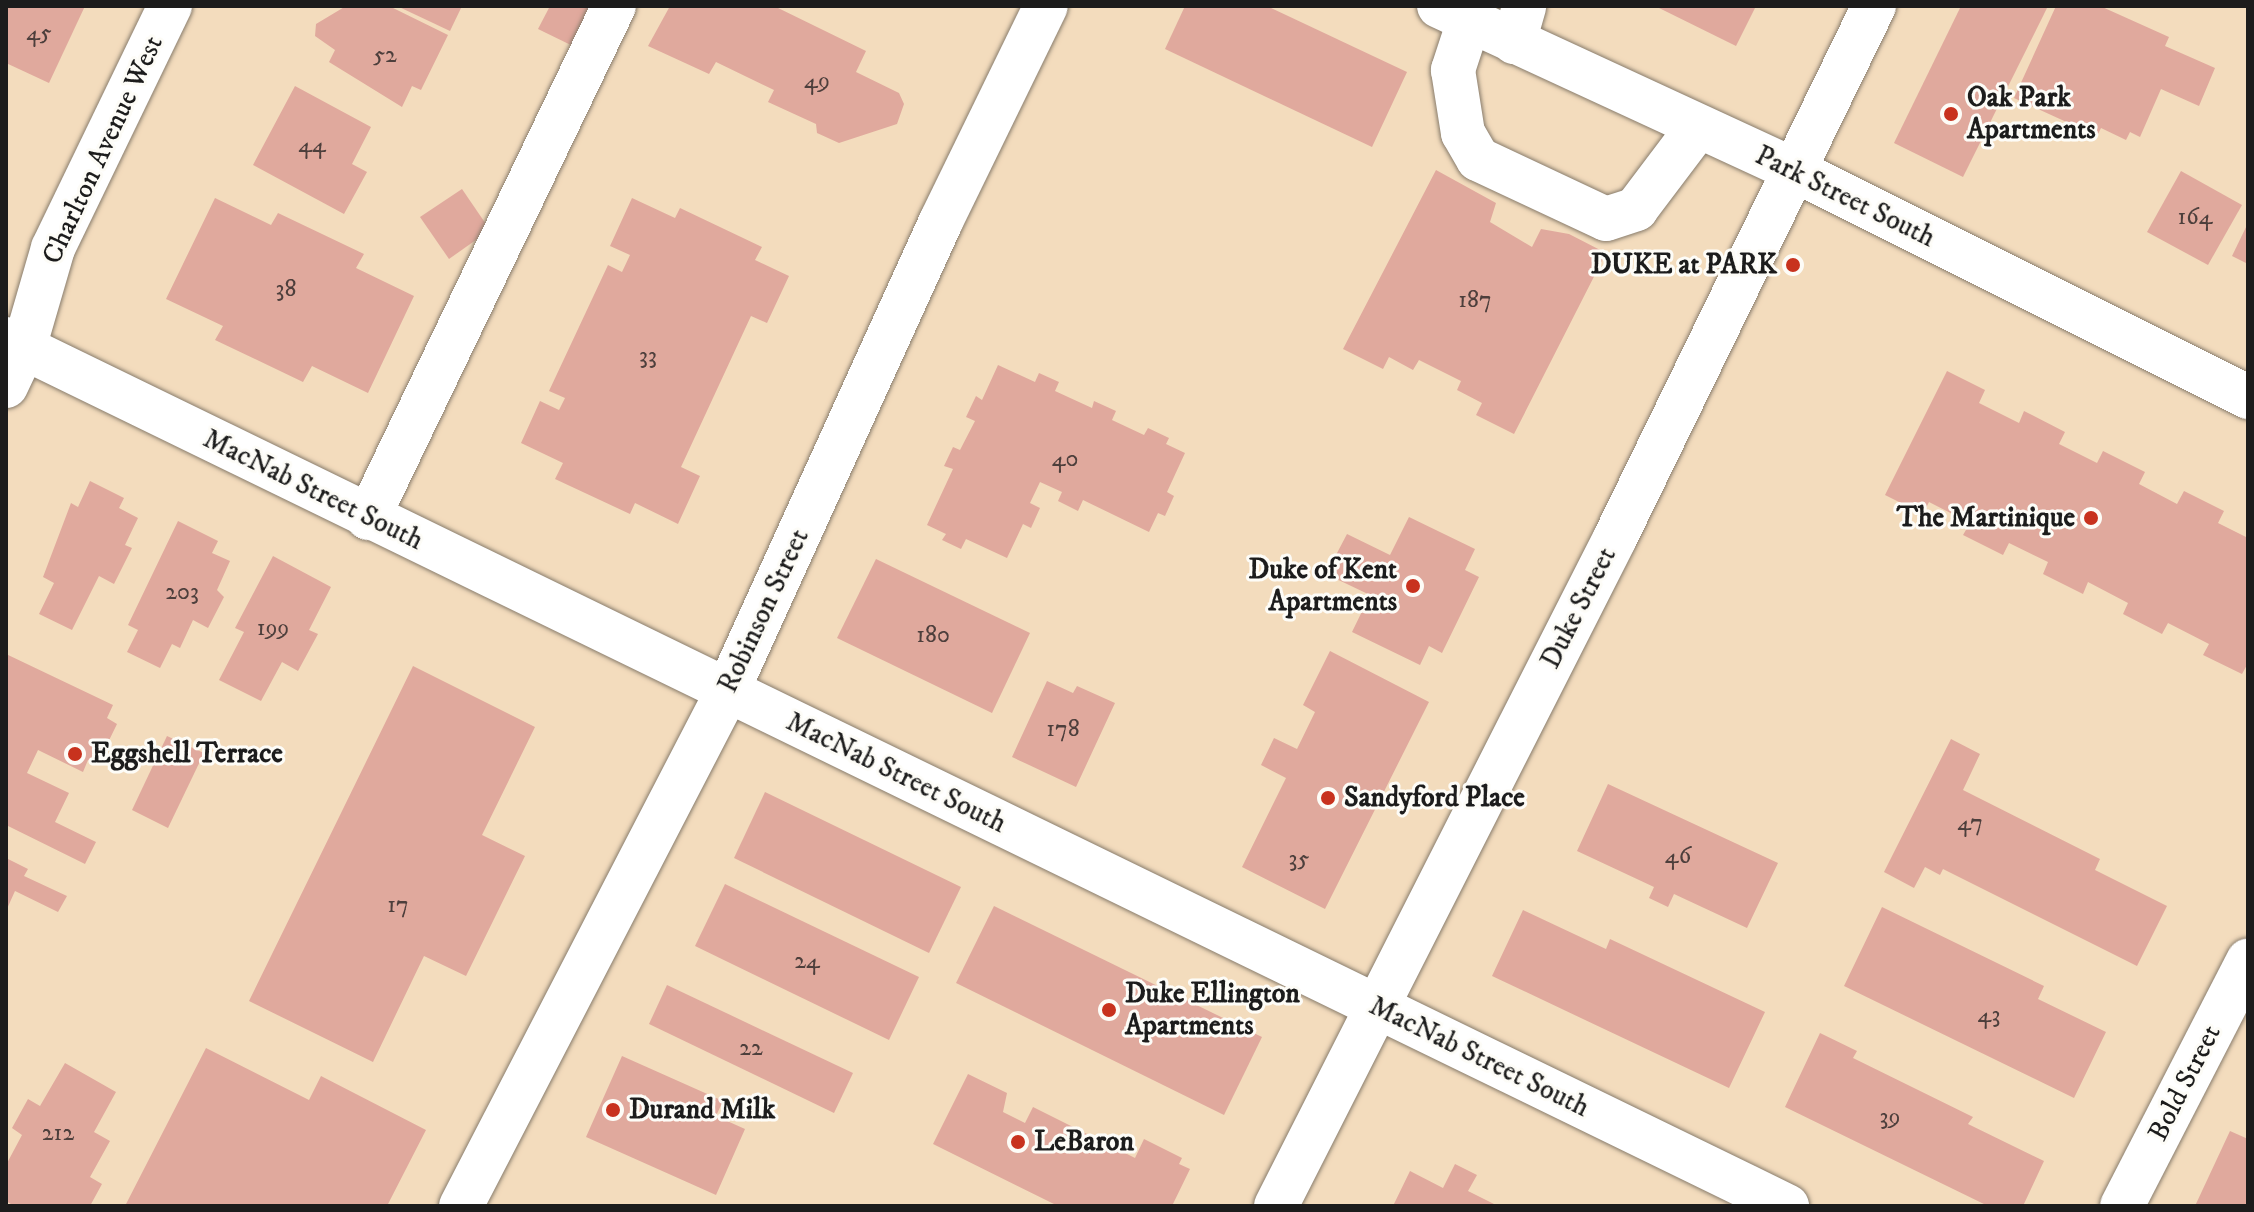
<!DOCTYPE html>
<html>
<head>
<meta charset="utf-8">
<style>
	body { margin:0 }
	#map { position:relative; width:2254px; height:1212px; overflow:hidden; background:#f3dcbd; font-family:"IM FELL DW Pica",serif }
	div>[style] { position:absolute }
	.building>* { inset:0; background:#e0a99d }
	.roads { filter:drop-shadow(0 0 2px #887c6c) drop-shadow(0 0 2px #887c6c) }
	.minor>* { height:44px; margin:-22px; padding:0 22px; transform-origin:22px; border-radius:22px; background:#fff }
	.dots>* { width:22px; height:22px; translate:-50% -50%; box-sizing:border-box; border:4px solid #fdfcf7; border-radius:50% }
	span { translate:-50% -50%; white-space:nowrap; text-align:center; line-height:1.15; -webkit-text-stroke:6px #fdfcf7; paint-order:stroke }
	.number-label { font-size:24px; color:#4d3f3c }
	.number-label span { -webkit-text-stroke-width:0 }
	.poi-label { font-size:28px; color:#1c1c1c; font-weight:700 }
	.left { translate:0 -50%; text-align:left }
	.right { translate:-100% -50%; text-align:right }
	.street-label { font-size:28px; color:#1c1c1c }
	.frame { position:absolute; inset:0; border:8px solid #1c1c1c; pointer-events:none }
</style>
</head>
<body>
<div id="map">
	<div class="building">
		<div style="clip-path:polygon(6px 6px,85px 6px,49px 83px,6px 63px)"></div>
		<div style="clip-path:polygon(346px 6px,389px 6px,448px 35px,421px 90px,412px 86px,402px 107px,329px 62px,335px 50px,315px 36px,316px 24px)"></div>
		<div style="clip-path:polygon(397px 6px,462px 6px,450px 31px)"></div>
		<div style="clip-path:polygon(550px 6px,584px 6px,598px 13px,579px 49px,538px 29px)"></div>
		<div style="clip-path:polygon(670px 6px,774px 6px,866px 51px,856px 72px,899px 93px,904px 104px,897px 124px,839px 143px,817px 133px,816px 124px,768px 102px,774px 90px,716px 62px,709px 74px,648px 46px)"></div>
		<div style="clip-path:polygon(1185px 6px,1267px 6px,1407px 72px,1372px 147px,1165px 49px)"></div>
		<div style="clip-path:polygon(1655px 6px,1756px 6px,1736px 46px)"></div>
		<div style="clip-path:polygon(1961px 6px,2048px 6px,1963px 177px,1894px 143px)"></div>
		<div style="clip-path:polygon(2056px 6px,2100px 6px,2169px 37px,2165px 46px,2215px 68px,2199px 106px,2161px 89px,2140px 137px,2130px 132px,2126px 140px,2101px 128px,2097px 136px,2014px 98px)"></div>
		<div style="clip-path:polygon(295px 86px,371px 127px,352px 164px,367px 172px,344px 214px,253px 165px)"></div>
		<div style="clip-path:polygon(1436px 170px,1496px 203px,1490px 222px,1532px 247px,1541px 229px,1569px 234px,1606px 253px,1514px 434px,1476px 415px,1482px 403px,1457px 390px,1461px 381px,1419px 360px,1413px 370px,1389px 357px,1383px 369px,1343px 349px)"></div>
		<div style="clip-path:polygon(2181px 171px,2242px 205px,2208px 265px,2147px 232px)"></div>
		<div style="clip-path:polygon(462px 189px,490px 230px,449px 259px,420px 217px)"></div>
		<div style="clip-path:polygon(215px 198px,271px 225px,278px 213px,364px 254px,356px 268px,414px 296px,368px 393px,312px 366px,303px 382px,215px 340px,223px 326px,166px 299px)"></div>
		<div style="clip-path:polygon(632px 198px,675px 218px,680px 208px,762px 247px,755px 260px,789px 276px,767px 323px,751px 316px,681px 467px,700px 476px,678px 524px,635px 503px,630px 514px,555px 479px,563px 463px,521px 443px,540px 401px,559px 410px,565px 398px,549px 391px,608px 265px,622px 272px,630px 255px,610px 246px)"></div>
		<div style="clip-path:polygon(2248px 223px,2248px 264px,2232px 256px)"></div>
		<div style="clip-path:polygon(998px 365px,1035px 382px,1039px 373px,1059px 382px,1055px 391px,1092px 408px,1094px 401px,1116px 411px,1112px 420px,1144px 435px,1148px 428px,1169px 438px,1166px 444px,1185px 453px,1167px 492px,1174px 496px,1165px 516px,1158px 513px,1149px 532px,1083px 500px,1078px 511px,1058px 501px,1062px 492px,1040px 482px,1030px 503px,1040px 508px,1031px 528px,1023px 524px,1007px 558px,966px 539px,961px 549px,942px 540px,946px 534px,927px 525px,953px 469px,944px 466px,953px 447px,960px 450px,975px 421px,966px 417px,976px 396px,982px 400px)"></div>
		<div style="clip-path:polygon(1947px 371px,1985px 390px,1979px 403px,2019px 423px,2024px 411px,2065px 432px,2059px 444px,2097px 463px,2103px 451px,2145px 472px,2139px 484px,2177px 504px,2184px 491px,2224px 511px,2218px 523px,2248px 538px,2248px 663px,2242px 674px,2203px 655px,2209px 644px,2168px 623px,2162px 634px,2123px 614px,2128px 603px,2088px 582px,2083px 594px,2043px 574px,2048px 562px,2009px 543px,2003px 555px,1963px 535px,1970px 523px,1929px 502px,1923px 514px,1885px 495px)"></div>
		<div style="clip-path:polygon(90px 481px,124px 498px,119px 508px,138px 518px,125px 545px,132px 548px,114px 584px,99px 576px,72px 630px,39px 614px,54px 583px,43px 577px,71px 503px,78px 507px)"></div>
		<div style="clip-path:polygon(1409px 517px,1475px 549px,1465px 570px,1479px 577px,1442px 653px,1429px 646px,1420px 665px,1352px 632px,1370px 595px,1326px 574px,1347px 534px,1390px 555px)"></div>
		<div style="clip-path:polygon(178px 521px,218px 541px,212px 553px,230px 561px,217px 590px,224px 597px,208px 628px,193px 620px,180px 648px,172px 644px,160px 668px,127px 652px,138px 630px,128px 625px)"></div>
		<div style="clip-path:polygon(273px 556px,331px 587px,309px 630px,318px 634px,298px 671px,282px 662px,261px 701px,219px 680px,244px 632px,235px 628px)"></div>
		<div style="clip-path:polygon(876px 559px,1030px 633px,992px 713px,837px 638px)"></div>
		<div style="clip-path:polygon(1330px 651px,1429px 702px,1325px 909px,1242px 867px,1286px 778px,1261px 765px,1274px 738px,1297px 749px,1315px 712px,1303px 705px)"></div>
		<div style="clip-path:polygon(6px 654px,113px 705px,107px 718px,117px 724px,97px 765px,88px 760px,83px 772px,38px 750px,27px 773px,69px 793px,55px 822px,96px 842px,85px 864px,6px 825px)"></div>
		<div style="clip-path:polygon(413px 666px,535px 727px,482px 835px,525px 856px,466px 976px,424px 956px,373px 1062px,249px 1001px)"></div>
		<div style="clip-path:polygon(1047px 681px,1073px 693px,1077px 686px,1115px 703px,1076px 787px,1012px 757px)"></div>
		<div style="clip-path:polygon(167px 736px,204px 753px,168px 828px,132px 810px)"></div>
		<div style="clip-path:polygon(1951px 739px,1980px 754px,1963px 790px,2100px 859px,2095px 870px,2167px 906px,2137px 966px,1943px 869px,1940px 875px,1925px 867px,1914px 888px,1884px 872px)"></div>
		<div style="clip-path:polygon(1608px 784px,1778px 863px,1747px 928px,1674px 894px,1668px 907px,1649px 898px,1654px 887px,1577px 851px)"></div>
		<div style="clip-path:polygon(765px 792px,961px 887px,929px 953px,734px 858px)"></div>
		<div style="clip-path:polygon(6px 858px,28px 869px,24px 876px,67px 896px,58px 912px,15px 891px,6px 911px)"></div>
		<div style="clip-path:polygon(725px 884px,919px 977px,889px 1040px,695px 946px)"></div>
		<div style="clip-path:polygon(994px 906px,1262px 1037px,1224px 1115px,956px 983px)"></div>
		<div style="clip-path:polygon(1882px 907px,2044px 986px,2038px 999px,2106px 1032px,2074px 1098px,1844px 986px)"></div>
		<div style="clip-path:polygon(1523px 910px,1606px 949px,1610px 939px,1765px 1012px,1729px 1088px,1492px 976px)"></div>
		<div style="clip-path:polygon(667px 985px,853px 1073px,834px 1113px,649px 1024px)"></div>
		<div style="clip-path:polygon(1820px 1033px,1857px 1051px,1853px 1058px,1973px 1117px,1968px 1124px,2044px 1161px,2023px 1206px,1988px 1206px,1785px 1107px)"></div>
		<div style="clip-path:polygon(206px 1048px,309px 1100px,321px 1076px,426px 1130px,387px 1206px,125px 1206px)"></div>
		<div style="clip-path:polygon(622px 1056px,723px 1101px,716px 1116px,745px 1129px,716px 1195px,586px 1137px)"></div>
		<div style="clip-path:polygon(65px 1063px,116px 1092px,94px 1132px,110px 1141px,90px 1177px,102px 1184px,90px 1206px,14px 1206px,6px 1201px,6px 1165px,22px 1135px,12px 1128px,28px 1099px,40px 1106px)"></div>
		<div style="clip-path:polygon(968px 1074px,1007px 1093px,1003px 1112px,1025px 1123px,1033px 1107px,1135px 1158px,1144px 1139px,1182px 1158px,1179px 1164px,1190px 1169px,1172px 1206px,1058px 1206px,933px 1144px)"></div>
		<div style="clip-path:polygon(2230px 1131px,2248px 1139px,2248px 1206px,2195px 1206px)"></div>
		<div style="clip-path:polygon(1455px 1164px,1477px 1175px,1468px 1191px,1498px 1206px,1393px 1206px,1410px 1171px,1443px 1188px)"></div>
	</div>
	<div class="roads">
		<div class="minor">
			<div style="left:1439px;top:6px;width:391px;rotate:24.8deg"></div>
			<div style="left:1794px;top:170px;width:508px;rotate:26.57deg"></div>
			<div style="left:1469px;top:21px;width:52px;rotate:108.1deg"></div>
			<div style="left:1453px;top:70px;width:64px;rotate:81deg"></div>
			<div style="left:1463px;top:133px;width:30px;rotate:60deg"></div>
			<div style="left:1478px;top:159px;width:141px;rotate:25.1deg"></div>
			<div style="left:1606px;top:219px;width:32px;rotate:-18deg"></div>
			<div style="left:1636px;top:209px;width:103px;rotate:-52.9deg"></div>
			<div style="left:1514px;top:42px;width:37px;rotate:-74deg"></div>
			<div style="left:6px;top:339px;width:1981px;rotate:25.96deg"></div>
			<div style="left:6px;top:386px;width:42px;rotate:-64.7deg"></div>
			<div style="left:24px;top:348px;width:104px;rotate:-73.8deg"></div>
			<div style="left:53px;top:248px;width:269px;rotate:-64.2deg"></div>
			<div style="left:368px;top:518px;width:568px;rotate:-64.34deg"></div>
			<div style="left:461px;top:1206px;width:581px;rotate:-62.64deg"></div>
			<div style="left:728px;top:690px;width:515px;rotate:-65.57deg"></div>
			<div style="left:941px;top:221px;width:239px;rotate:-64deg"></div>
			<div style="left:1276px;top:1206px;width:749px;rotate:-63.09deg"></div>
			<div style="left:1615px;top:538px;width:592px;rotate:-64.04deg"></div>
			<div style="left:2122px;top:1206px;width:276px;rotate:-62.8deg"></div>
		</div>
	</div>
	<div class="dots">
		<div style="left:1951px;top:114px;background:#c8321e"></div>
		<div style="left:1793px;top:265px;background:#c8321e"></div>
		<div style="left:2091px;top:518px;background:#c8321e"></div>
		<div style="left:1413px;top:586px;background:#c8321e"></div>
		<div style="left:75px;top:754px;background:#c8321e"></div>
		<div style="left:1328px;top:798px;background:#c8321e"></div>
		<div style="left:1109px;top:1010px;background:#c8321e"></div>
		<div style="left:613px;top:1110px;background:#c8321e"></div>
		<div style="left:1018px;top:1142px;background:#c8321e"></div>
	</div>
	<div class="number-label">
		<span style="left:39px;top:34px">45</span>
		<span style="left:385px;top:56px">52</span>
		<span style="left:817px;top:82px">49</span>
		<span style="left:312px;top:146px">44</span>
		<span style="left:2195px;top:218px">164</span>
		<span style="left:286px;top:290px">38</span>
		<span style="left:1475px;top:301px">187</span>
		<span style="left:648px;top:357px">33</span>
		<span style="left:1065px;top:460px">40</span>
		<span style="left:182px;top:593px">203</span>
		<span style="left:273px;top:629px">199</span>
		<span style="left:933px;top:636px">180</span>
		<span style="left:1063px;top:730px">178</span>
		<span style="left:1970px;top:824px">47</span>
		<span style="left:1678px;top:857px">46</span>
		<span style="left:1299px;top:860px">35</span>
		<span style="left:398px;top:906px">17</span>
		<span style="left:807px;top:962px">24</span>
		<span style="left:1989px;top:1016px">43</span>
		<span style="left:751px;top:1049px">22</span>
		<span style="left:1890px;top:1118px">39</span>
		<span style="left:58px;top:1134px">212</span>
	</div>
	<div class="poi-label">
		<span class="left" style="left:1967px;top:114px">Oak Park<br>Apartments</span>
		<span class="right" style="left:1777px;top:265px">DUKE at PARK</span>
		<span class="right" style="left:2075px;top:518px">The Martinique</span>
		<span class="right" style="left:1397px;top:586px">Duke of Kent<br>Apartments</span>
		<span class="left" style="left:91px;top:754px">Eggshell Terrace</span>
		<span class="left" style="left:1344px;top:798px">Sandyford Place</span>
		<span class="left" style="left:1125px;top:1010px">Duke Ellington<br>Apartments</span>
		<span class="left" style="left:629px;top:1110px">Durand Milk</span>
		<span class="left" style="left:1034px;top:1142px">LeBaron</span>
	</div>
	<div class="street-label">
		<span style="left:103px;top:150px;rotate:-65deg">Charlton Avenue West</span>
		<span style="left:1845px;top:197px;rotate:26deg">Park Street South</span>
		<span style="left:313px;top:490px;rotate:26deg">MacNab Street South</span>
		<span style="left:1579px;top:608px;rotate:-63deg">Duke Street</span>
		<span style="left:764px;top:611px;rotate:-65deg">Robinson Street</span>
		<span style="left:896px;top:773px;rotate:26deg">MacNab Street South</span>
		<span style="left:1479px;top:1057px;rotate:26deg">MacNab Street South</span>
		<span style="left:2185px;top:1083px;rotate:-63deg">Bold Street</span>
	</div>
	<div class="frame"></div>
</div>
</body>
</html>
